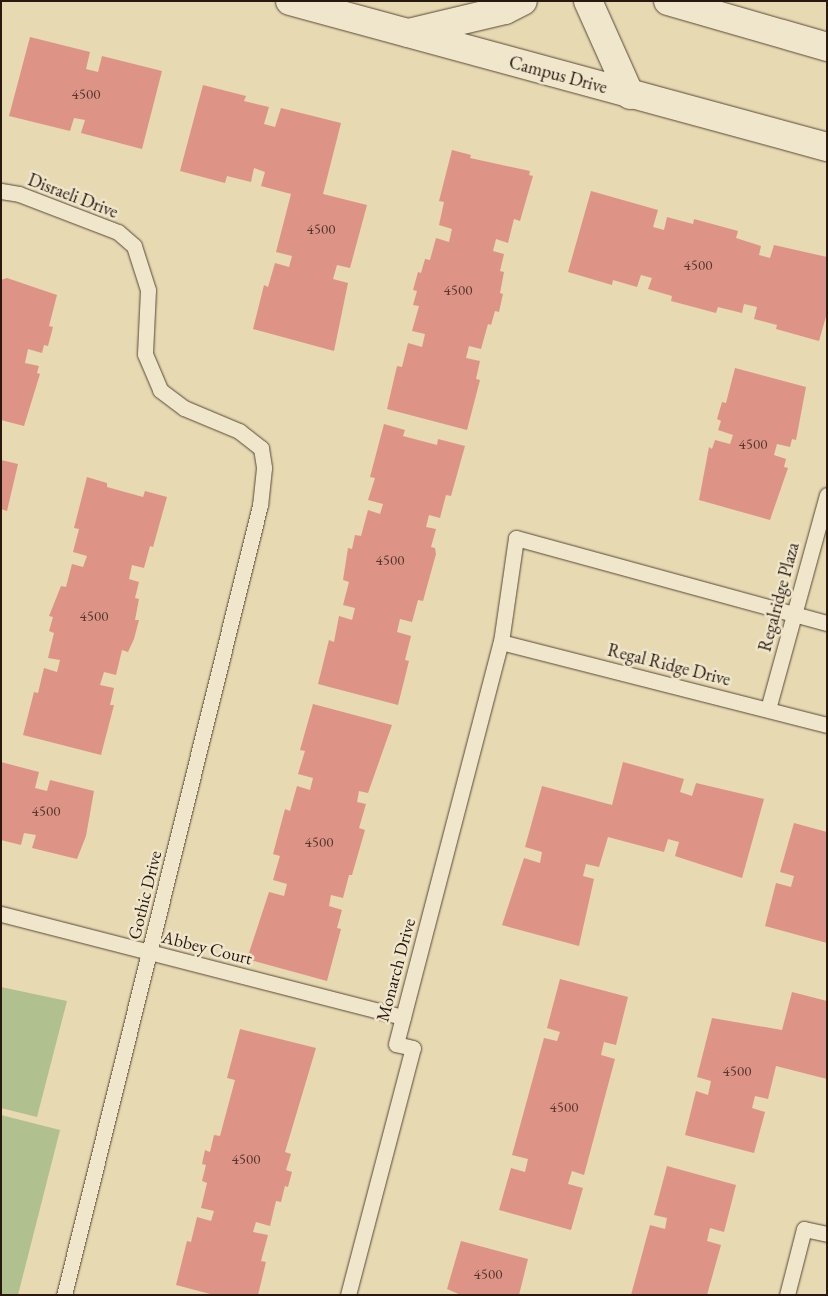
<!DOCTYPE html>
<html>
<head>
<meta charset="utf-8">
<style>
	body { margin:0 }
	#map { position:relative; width:828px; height:1296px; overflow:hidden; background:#e7d9b1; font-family:"EB Garamond",serif }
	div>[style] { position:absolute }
	.green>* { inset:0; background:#b0c08f }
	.building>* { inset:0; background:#dd9486 }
	.roads { filter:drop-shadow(0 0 1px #584838) drop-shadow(0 0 1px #584838) }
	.service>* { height:15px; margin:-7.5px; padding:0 7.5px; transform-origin:7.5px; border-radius:7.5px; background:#efe6cc }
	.secondary>* { height:28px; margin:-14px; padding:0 14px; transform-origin:14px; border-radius:14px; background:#efe6cc }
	span { translate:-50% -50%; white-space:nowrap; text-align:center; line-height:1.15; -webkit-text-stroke:5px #efe6cc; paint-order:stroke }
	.number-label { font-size:15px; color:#55372e }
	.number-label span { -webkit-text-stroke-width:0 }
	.street-label { font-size:18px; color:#281810 }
	.frame { position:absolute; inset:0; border:2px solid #281810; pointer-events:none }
</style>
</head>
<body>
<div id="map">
	<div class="green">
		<div style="clip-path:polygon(1px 987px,67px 1001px,37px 1117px,1px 1108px)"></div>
		<div style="clip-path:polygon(1px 1115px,60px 1130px,18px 1295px,1px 1295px)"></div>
	</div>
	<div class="building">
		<div style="clip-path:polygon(30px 37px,90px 52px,86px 69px,98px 72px,102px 56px,162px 71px,142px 149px,81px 133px,85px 120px,74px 118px,70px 131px,9px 116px)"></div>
		<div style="clip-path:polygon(203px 85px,246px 96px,244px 101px,269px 107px,264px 124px,275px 127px,281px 108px,341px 123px,323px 194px,367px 205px,350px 268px,337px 265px,333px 279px,348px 283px,334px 351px,253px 329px,264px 285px,268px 287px,275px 263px,289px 267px,292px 256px,276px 252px,291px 194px,261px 186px,265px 172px,254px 168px,251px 182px,227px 176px,225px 183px,180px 171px)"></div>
		<div style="clip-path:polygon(452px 150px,471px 155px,470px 158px,530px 171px,529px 175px,533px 176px,520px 221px,514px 219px,508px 243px,496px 239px,493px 251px,504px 254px,500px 271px,504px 272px,500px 293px,503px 294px,499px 312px,495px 311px,491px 325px,488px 324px,481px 349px,469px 346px,466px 358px,480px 361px,476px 379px,480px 380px,467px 430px,387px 409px,397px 366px,402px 367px,408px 343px,422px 347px,425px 334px,412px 331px,419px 306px,413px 305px,417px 291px,413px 290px,418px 272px,421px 273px,425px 259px,430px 260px,436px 238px,449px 242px,452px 229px,439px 225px,444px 202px,439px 201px)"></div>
		<div style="clip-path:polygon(591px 191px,658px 210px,653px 227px,664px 230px,667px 217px,693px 224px,694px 219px,738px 231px,736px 238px,761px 246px,759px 255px,770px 258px,774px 245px,827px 257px,827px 313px,819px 341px,776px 329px,777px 325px,754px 319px,757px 307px,744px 304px,742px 313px,718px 307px,716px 313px,671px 301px,672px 296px,648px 289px,652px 278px,641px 275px,637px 287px,613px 280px,612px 285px,568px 272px)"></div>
		<div style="clip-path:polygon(7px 278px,57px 295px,49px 326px,53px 327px,48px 346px,44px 345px,42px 353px,28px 349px,25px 363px,39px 366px,37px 373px,40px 374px,24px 426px,1px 420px,1px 280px)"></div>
		<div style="clip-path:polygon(735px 368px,806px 387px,796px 440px,792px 439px,790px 447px,777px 444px,774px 455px,786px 459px,784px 467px,788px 468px,770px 520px,699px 500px,709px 447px,712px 449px,715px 440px,730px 444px,733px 435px,718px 430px,721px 421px,717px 419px,722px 402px,726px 403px)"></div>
		<div style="clip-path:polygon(384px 424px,405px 430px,403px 436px,437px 445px,438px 439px,465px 446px,451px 496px,446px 495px,440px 518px,429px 515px,426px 527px,436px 529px,431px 547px,435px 548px,436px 554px,423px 601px,418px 600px,412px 622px,400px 619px,397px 632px,411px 636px,405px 660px,409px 661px,398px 705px,318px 684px,329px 640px,334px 642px,339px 616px,352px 620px,355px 608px,343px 605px,349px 582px,343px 580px,348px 548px,352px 549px,355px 535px,361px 536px,368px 510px,380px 514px,383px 504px,368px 500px,375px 478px,370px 477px)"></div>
		<div style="clip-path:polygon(1px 460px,18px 464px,7px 511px,1px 509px)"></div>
		<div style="clip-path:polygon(87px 477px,107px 483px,107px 487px,143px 497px,145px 491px,167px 497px,153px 547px,150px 546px,144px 568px,132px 565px,129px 579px,139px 582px,135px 598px,139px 599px,135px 620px,139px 620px,134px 639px,128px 652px,122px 650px,116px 675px,104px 672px,100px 685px,114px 688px,110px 705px,114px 705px,101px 755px,23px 735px,34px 692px,38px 693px,44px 668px,57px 672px,60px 660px,48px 658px,54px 633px,49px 631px,53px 617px,49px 616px,61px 586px,66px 587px,72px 564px,83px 567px,87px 556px,73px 552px,79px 529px,74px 528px)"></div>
		<div style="clip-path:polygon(313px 704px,392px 725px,368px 793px,359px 791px,357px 802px,366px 804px,359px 828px,365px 830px,352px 875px,349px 875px,343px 898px,331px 895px,329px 906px,342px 910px,337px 928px,341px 929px,327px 981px,247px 959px,269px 892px,284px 896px,287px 884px,273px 880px,280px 856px,273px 854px,285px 809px,290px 811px,297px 786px,310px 790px,313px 778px,298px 774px,305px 751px,300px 750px)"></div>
		<div style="clip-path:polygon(1px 762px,39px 772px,35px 788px,47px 791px,50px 780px,94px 791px,86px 836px,77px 859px,32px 848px,36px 835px,24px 833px,21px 845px,1px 840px)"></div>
		<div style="clip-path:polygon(623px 762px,684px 779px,680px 792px,692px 796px,696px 783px,764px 799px,742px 878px,675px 856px,679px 842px,668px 839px,664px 852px,608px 837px,599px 867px,586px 864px,583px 876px,594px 879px,579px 946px,502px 925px,524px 858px,540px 863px,542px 852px,525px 847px,542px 786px,612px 805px)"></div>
		<div style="clip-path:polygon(794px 823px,827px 832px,827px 943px,765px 926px,776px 883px,791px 887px,794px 876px,780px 872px)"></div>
		<div style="clip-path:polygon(560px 979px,628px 997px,616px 1045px,604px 1042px,601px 1055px,615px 1059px,584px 1175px,572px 1171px,568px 1184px,583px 1188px,571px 1230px,499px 1210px,511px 1168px,525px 1172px,528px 1159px,512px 1155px,544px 1038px,557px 1041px,560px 1032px,547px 1028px)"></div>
		<div style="clip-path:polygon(792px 992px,827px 1001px,827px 1079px,776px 1066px,768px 1099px,755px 1096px,752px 1108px,765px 1112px,754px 1153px,685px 1135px,696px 1091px,708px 1095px,711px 1081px,697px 1077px,712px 1018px,782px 1030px)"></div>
		<div style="clip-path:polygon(240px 1029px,316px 1048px,285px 1152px,291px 1154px,286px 1170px,292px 1172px,288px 1187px,285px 1186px,281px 1202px,276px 1201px,270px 1226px,256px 1222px,253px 1232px,268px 1235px,261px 1261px,266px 1262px,258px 1295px,214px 1295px,176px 1285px,187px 1241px,191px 1242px,197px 1217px,211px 1221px,214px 1211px,201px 1208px,207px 1183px,202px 1181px,206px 1165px,202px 1164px,205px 1150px,210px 1152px,214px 1135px,220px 1136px,235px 1080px,227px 1078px)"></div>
		<div style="clip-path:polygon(667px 1166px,736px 1185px,724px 1232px,710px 1228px,707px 1241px,721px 1245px,707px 1295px,631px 1295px,650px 1225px,665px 1229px,667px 1218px,654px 1215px)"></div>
		<div style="clip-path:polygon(461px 1241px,528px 1259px,519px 1295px,461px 1295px,447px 1289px)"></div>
	</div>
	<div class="roads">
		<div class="service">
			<div style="left:1px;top:191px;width:18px;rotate:9deg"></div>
			<div style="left:19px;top:194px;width:106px;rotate:21deg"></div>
			<div style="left:118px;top:232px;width:21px;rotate:41deg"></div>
			<div style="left:134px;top:246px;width:46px;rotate:72.3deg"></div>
			<div style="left:148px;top:290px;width:64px;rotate:92.7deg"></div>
			<div style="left:145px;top:354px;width:39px;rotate:67deg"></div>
			<div style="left:160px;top:390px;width:30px;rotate:37deg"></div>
			<div style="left:184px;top:408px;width:60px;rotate:22.7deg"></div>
			<div style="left:239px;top:431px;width:28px;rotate:38deg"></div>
			<div style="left:261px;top:448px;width:20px;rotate:81deg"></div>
			<div style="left:264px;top:468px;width:37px;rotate:96deg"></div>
			<div style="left:260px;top:505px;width:814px;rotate:103.93deg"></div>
			<div style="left:501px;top:642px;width:336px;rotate:14.3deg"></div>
			<div style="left:768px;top:709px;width:222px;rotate:-74.6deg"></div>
			<div style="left:1px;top:914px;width:415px;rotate:14.4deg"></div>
			<div style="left:348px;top:1295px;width:255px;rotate:-75.3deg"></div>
			<div style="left:413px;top:1048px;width:17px;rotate:-167deg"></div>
			<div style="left:396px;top:1044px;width:415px;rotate:-75.4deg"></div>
			<div style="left:501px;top:642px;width:105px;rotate:-81.8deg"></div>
			<div style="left:516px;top:538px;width:322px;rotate:15.3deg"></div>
			<div style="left:787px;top:1295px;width:68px;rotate:-75.6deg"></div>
			<div style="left:804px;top:1229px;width:24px;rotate:12deg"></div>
		</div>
		<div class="secondary">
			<div style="left:290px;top:1px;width:556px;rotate:15.21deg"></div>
			<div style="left:588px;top:1px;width:103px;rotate:65.9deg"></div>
			<div style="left:668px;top:1px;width:166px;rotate:16.1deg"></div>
			<div style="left:408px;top:33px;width:100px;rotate:-13.3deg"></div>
			<div style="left:505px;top:10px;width:20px;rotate:-27deg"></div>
		</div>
	</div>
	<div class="number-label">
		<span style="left:86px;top:94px">4500</span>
		<span style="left:321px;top:229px">4500</span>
		<span style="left:698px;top:265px">4500</span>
		<span style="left:458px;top:290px">4500</span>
		<span style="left:753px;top:444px">4500</span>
		<span style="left:390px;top:560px">4500</span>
		<span style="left:94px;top:616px">4500</span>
		<span style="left:46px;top:811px">4500</span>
		<span style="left:319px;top:842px">4500</span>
		<span style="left:737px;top:1071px">4500</span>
		<span style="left:564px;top:1107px">4500</span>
		<span style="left:246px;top:1159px">4500</span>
		<span style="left:488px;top:1274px">4500</span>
	</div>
	<div class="street-label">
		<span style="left:558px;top:75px;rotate:15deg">Campus Drive</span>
		<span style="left:73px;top:196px;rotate:21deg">Disraeli Drive</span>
		<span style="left:779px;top:597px;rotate:-75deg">Regalridge Plaza</span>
		<span style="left:669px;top:665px;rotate:14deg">Regal Ridge Drive</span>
		<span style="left:145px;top:895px;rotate:-76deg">Gothic Drive</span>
		<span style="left:207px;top:948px;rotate:14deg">Abbey Court</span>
		<span style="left:396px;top:970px;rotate:-75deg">Monarch Drive</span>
	</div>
	<div class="frame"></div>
</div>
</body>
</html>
